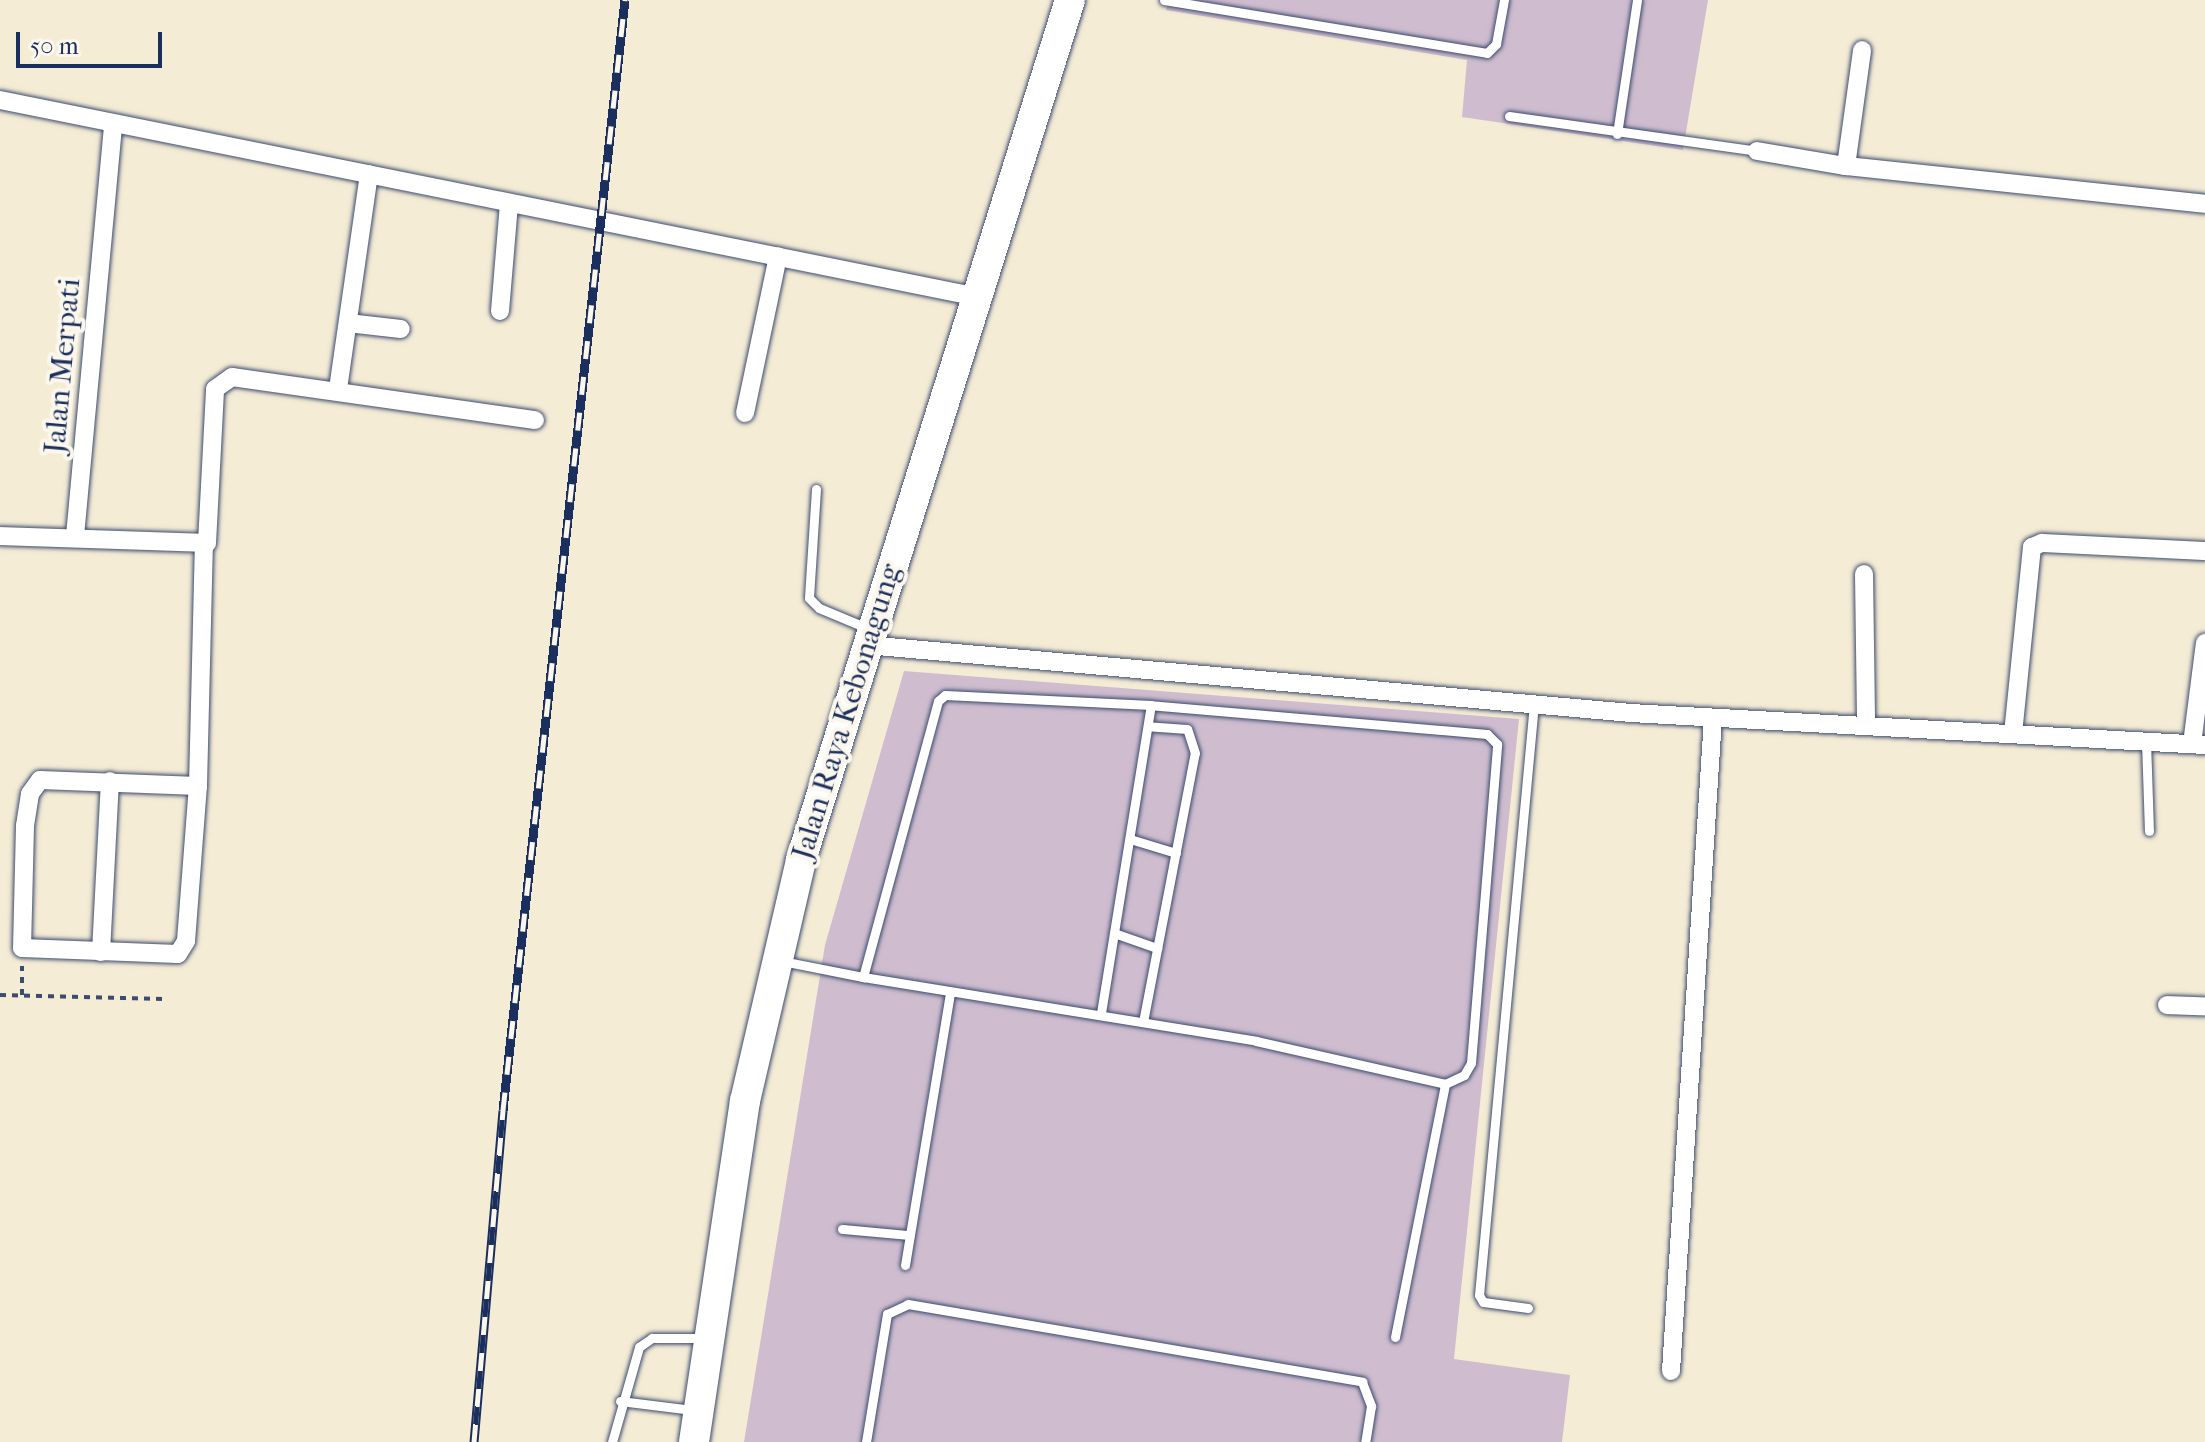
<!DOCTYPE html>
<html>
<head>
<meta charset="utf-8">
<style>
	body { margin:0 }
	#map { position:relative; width:2205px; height:1442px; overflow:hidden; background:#f4ecd5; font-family:"IM FELL French Canon",serif }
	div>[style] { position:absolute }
	.industrial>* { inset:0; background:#cfbdcf }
	.path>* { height:4px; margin-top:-2px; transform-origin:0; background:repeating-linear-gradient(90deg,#3c4b70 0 6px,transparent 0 12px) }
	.roads { filter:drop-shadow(0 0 2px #3c4b70) drop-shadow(0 0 2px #3c4b70) }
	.service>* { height:9px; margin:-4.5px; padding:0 4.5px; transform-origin:4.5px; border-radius:4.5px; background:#fff }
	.minor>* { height:18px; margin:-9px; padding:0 9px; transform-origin:9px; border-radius:9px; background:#fff }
	.trunk>* { height:30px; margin:-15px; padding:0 15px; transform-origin:15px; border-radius:15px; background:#fff }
	.rail>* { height:9px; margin-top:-4.5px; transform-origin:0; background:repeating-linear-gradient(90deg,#fbf7ec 0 18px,#1b2f5e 0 36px); box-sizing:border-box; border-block:2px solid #1b2f5e }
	span { translate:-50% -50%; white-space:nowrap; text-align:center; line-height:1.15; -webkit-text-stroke:8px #fbf7ec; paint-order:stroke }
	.street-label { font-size:30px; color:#1b2f5e }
	.scale { position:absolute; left:16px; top:32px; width:146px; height:36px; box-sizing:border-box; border:4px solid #1b2f5e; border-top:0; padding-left:10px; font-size:24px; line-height:28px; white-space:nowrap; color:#1b2f5e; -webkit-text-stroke:6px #fbf7ec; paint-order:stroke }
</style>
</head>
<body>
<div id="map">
	<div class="industrial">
		<div style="clip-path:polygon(1169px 0,1708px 0,1683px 150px,1462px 117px,1467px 60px,1166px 10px)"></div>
		<div style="clip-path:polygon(904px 671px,1519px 719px,1454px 1359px,1570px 1375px,1562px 1442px,744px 1442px,825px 945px)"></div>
	</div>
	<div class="path">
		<div style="left:0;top:995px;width:164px;rotate:1.4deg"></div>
		<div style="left:22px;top:995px;width:29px;rotate:-90deg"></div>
	</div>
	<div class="roads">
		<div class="service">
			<div style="left:1164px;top:0;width:327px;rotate:9.3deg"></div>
			<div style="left:1487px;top:53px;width:13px;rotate:-45deg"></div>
			<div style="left:1496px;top:44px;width:45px;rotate:-79.7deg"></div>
			<div style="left:1509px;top:116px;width:250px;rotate:8deg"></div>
			<div style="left:1617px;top:134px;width:135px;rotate:-81.5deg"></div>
			<div style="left:816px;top:489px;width:109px;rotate:93.7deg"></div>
			<div style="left:809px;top:598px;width:14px;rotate:45deg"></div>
			<div style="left:819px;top:608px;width:52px;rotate:22.6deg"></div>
			<div style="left:2146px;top:741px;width:90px;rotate:88.1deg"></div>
			<div style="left:1130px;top:839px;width:48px;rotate:16.9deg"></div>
			<div style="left:1114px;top:933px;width:46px;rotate:19.2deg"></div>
			<div style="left:782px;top:961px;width:83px;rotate:11.2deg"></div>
			<div style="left:863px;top:977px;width:398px;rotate:9.2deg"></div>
			<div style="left:1256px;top:1041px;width:194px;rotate:12.8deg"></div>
			<div style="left:1445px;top:1084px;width:21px;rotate:-25deg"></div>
			<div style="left:1464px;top:1075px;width:14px;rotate:-60deg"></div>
			<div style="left:1471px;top:1063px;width:320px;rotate:-85.3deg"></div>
			<div style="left:1497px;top:744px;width:14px;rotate:-135deg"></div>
			<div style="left:1487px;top:734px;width:337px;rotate:-175.1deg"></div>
			<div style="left:1151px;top:705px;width:206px;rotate:-177.2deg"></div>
			<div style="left:945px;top:695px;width:9px;rotate:139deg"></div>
			<div style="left:938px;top:701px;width:286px;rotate:105.2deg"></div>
			<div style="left:1101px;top:1013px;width:312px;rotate:-80.8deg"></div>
			<div style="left:1143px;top:1022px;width:274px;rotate:-79.1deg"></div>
			<div style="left:1195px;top:753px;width:25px;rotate:-108deg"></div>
			<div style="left:1187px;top:729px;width:39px;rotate:-176deg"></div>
			<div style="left:842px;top:1229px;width:66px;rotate:5.2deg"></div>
			<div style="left:905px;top:1265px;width:277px;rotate:-80.6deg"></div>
			<div style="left:1528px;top:1308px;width:45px;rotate:-172.4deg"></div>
			<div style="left:1483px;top:1302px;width:8px;rotate:-120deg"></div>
			<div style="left:1479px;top:1295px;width:595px;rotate:-84.69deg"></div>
			<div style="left:1395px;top:1337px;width:258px;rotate:-78.8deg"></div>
			<div style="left:620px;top:1401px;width:73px;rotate:7.1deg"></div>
			<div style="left:612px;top:1442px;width:99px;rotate:-74.1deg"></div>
			<div style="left:639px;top:1347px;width:16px;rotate:-35deg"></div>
			<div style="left:652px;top:1338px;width:53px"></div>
			<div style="left:866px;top:1442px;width:130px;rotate:-80.7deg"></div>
			<div style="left:887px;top:1314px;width:23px;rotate:-25deg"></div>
			<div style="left:908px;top:1304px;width:461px;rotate:9.7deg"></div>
			<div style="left:1362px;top:1382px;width:26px;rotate:69deg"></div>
			<div style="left:1371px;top:1406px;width:36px;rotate:99deg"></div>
		</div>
		<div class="minor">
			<div style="left:0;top:100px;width:998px;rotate:11.39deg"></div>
			<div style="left:1757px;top:151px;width:90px;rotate:9.6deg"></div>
			<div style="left:1846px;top:166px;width:361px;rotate:6deg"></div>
			<div style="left:1846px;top:166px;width:117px;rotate:-82.1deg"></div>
			<div style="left:500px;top:311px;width:107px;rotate:-85.2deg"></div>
			<div style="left:348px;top:323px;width:53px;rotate:6.5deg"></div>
			<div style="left:338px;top:389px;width:217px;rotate:-81.8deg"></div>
			<div style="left:745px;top:413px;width:160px;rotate:-78.1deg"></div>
			<div style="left:0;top:536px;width:207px;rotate:1.9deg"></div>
			<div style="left:207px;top:543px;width:154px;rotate:-87deg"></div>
			<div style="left:215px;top:389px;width:21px;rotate:-35deg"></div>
			<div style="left:232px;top:377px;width:306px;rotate:8.1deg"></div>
			<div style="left:75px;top:536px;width:412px;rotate:-84.7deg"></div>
			<div style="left:1864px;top:574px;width:152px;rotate:89.2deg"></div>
			<div style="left:866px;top:645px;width:768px;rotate:5.08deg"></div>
			<div style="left:1631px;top:713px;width:575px;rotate:3.19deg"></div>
			<div style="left:2013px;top:734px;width:188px;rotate:-84.2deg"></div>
			<div style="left:2032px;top:547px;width:11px;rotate:-22deg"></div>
			<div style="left:2042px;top:543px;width:163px;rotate:2.8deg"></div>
			<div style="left:2192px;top:744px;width:102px;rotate:-82.7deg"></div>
			<div style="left:198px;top:786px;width:158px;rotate:-177.8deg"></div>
			<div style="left:40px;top:780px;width:17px;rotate:126deg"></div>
			<div style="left:30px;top:794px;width:32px;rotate:99deg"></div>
			<div style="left:25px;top:826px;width:122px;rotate:91.4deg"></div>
			<div style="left:22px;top:948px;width:156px;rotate:2.2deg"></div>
			<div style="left:178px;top:954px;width:15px;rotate:-58deg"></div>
			<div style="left:186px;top:941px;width:155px;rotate:-85.6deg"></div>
			<div style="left:198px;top:786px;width:242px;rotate:-88.6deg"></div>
			<div style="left:101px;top:952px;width:171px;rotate:-87deg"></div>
			<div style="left:2167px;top:1005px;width:38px;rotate:2deg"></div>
			<div style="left:1671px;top:1371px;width:654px;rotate:-86.32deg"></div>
		</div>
		<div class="trunk">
			<div style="left:694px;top:1442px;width:345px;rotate:-81.5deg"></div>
			<div style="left:745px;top:1101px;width:247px;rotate:-76.9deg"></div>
			<div style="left:801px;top:860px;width:901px;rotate:-72.63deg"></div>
		</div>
	</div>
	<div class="rail">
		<div style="left:474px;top:1442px;width:333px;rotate:-85deg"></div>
		<div style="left:503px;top:1110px;width:1117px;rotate:-83.73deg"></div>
	</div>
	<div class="street-label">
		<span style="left:63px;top:366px;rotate:-85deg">Jalan Merpati</span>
		<span style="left:847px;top:712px;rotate:-73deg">Jalan Raya Kebonagung</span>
	</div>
	<div class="scale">50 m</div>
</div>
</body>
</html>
